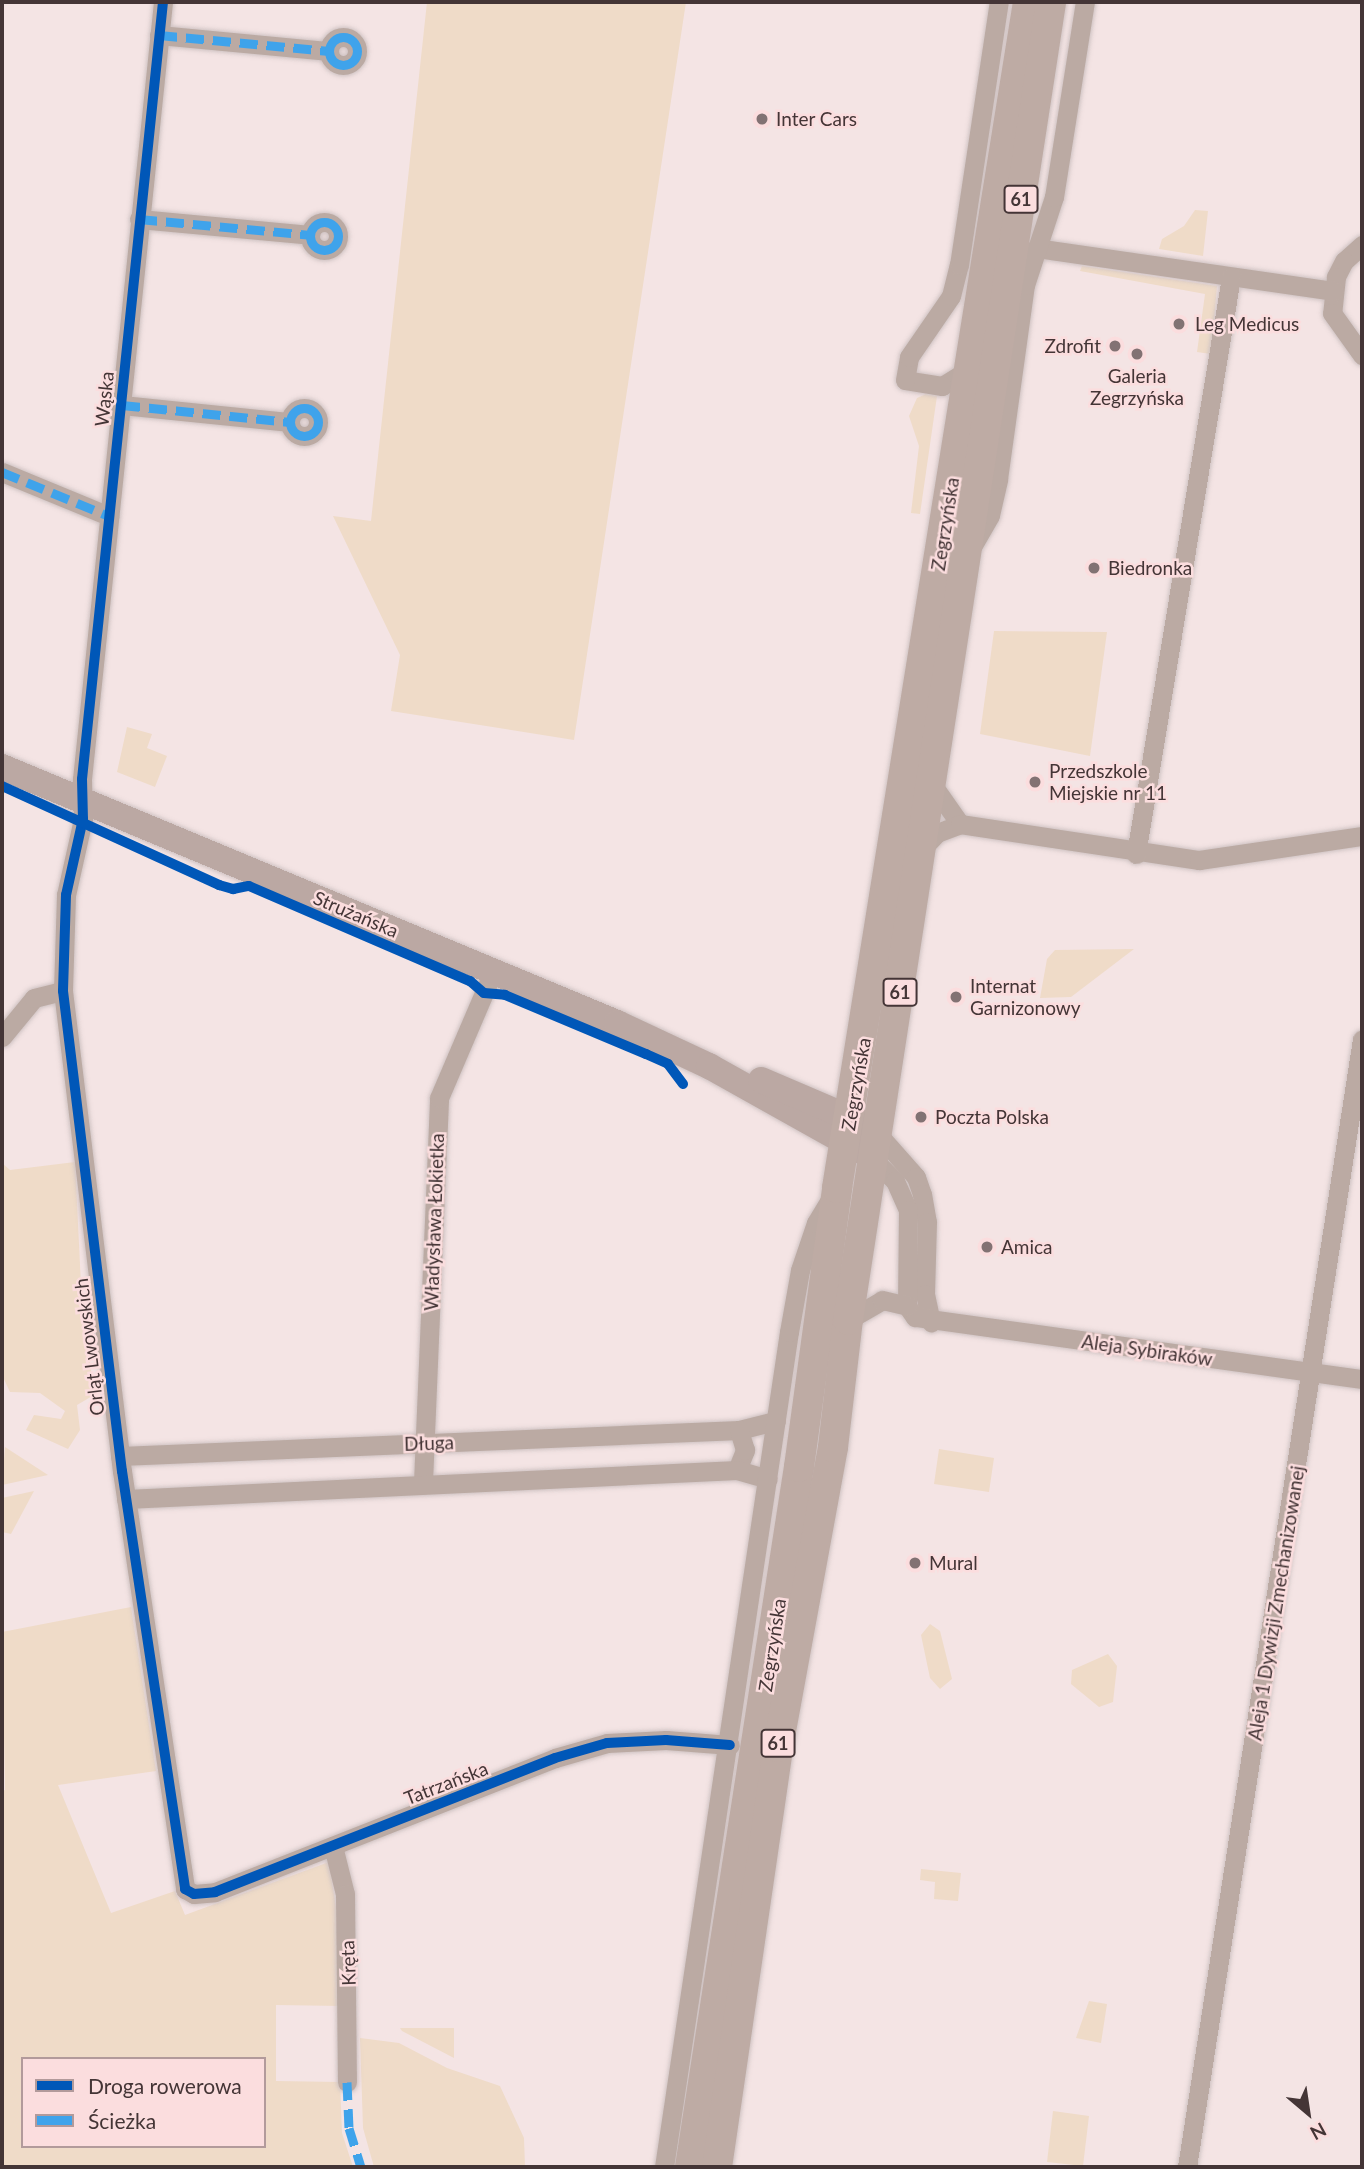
<!DOCTYPE html>
<html>
<head>
<meta charset="utf-8">
<style>
	body { margin:0 }
	#map { position:relative; width:1364px; height:2169px; overflow:hidden; background:#f4e4e4; font-family:Lato,sans-serif }
	div>[style] { position:absolute }
	.green>* { inset:0; background:#efdbc8 }
	.roads { filter:drop-shadow(0 0 2px #cfc3c3) drop-shadow(0 0 2px #cfc3c3) }
	.minor>* { height:19px; margin:-9.5px; padding:0 9.5px; transform-origin:9.5px; border-radius:9.5px; background:#bbaaa3 }
	.minor>.ring { margin:-9.5px; padding:0; box-sizing:content-box; background:none; border:19px solid #bbaaa3; border-radius:50% }
	.secondary>* { height:26px; margin:-13px; padding:0 13px; transform-origin:13px; border-radius:13px; background:#bba8a3 }
	.primary>* { height:30px; margin:-15px; padding:0 15px; transform-origin:15px; border-radius:15px; background:#beaba4 }
	.quiet>* { height:9px; margin-top:-4.5px; transform-origin:0; background:repeating-linear-gradient(90deg,#3fa3eb 0 18px,transparent 0 27px) }
	.quiet>.ring { margin:-4.5px; padding:0; box-sizing:content-box; background:none; border:9px solid #3fa3eb; border-radius:50% }
	.cycleway>* { height:10px; margin:-5px; padding:0 5px; transform-origin:5px; border-radius:5px; background:#0057b8 }
	.dots>* { width:19px; height:19px; translate:-50% -50%; box-sizing:border-box; border:4px solid #fbddde; border-radius:50% }
	span { translate:-50% -50%; white-space:nowrap; text-align:center; line-height:1.15; -webkit-text-stroke:5px #fbddde; paint-order:stroke }
	.shield-label span { padding:2px 5px; background:#fbddde; border:2px solid; border-radius:5px; -webkit-text-stroke-width:0 }
	.shield-label { font-size:18px; color:#443536; font-weight:700 }
	.poi-label { font-size:19px; color:#443536 }
	.left { translate:0 -50%; text-align:left }
	.right { translate:-100% -50%; text-align:right }
	.street-label { font-size:19px; color:#443536 }
	.frame { position:absolute; inset:0; border:4px solid #443536; pointer-events:none }
	.legend { position:absolute; left:21px; top:2057px; width:245px; height:91px; box-sizing:border-box; background:#fbddde; border:2px solid #b29a9b; margin:0; padding:9px 12px; list-style:none; font-size:21px; color:#443536 }
	.legend li { display:flex; align-items:center; gap:14px; height:35px }
	.legend b { width:35px; border:2px solid #b29a9b }
	.north { position:absolute; left:1273px; top:2078px; width:70px; height:70px; -webkit-text-stroke:5px #fbddde; paint-order:stroke; rotate:151deg; font-size:19px; font-weight:700; line-height:28px; text-align:center; color:#443536 }
	.north::after { content:''; display:block; margin:auto; width:24px; height:32px; background:#443536; clip-path:polygon(50% 0,100% 100%,50% 72%,0 100%) }
</style>
</head>
<body>
<div id="map">
	<div class="green">
		<div style="clip-path:polygon(427px 2px,686px 2px,574px 740px,391px 711px,400px 655px,333px 516px,371px 521px)"></div>
		<div style="clip-path:polygon(1195px 210px,1208px 211px,1203px 256px,1159px 249px,1162px 239px,1184px 226px)"></div>
		<div style="clip-path:polygon(1082px 266px,1217px 286px,1211px 354px,1197px 352px,1205px 294px,1080px 271px)"></div>
		<div style="clip-path:polygon(926px 394px,937px 396px,920px 514px,911px 513px,919px 446px,909px 416px,917px 398px)"></div>
		<div style="clip-path:polygon(994px 631px,1107px 632px,1090px 756px,980px 734px)"></div>
		<div style="clip-path:polygon(127px 727px,152px 734px,147px 748px,167px 756px,155px 787px,117px 772px)"></div>
		<div style="clip-path:polygon(1134px 949px,1071px 997px,1040px 998px,1047px 959px,1055px 950px)"></div>
		<div style="clip-path:polygon(75px 1162px,81px 1285px,94px 1395px,77px 1405px,80px 1430px,68px 1449px,26px 1430px,34px 1415px,61px 1419px,65px 1411px,40px 1393px,10px 1392px,2px 1375px,2px 1163px,10px 1170px)"></div>
		<div style="clip-path:polygon(5px 1447px,48px 1475px,2px 1485px)"></div>
		<div style="clip-path:polygon(939px 1449px,994px 1458px,989px 1492px,934px 1484px)"></div>
		<div style="clip-path:polygon(34px 1491px,11px 1534px,2px 1532px,2px 1498px)"></div>
		<div style="clip-path:polygon(evenodd,131px 1607px,156px 1771px,58px 1785px,111px 1913px,175px 1891px,185px 1915px,329px 1862px,341px 1941px,342px 2006px,276px 2005px,276px 2081px,340px 2082px,342px 2133px,353px 2167px,2px 2167px,2px 1791px,5px 1790px,2px 1632px,131px 1607px,23px 2059px,264px 2059px,264px 2146px,23px 2146px,23px 2059px)"></div>
		<div style="clip-path:polygon(930px 1624px,940px 1631px,952px 1679px,940px 1689px,930px 1678px,921px 1635px)"></div>
		<div style="clip-path:polygon(1108px 1654px,1117px 1666px,1113px 1702px,1099px 1707px,1071px 1684px,1072px 1670px)"></div>
		<div style="clip-path:polygon(921px 1869px,961px 1873px,958px 1901px,934px 1899px,935px 1882px,920px 1880px)"></div>
		<div style="clip-path:polygon(1089px 2001px,1107px 2004px,1101px 2043px,1076px 2038px)"></div>
		<div style="clip-path:polygon(400px 2028px,454px 2028px,454px 2058px,402px 2031px)"></div>
		<div style="clip-path:polygon(360px 2038px,399px 2043px,447px 2068px,500px 2086px,524px 2138px,525px 2167px,374px 2167px,363px 2128px)"></div>
		<div style="clip-path:polygon(1053px 2111px,1089px 2116px,1083px 2166px,1047px 2162px)"></div>
	</div>
	<div class="roads">
		<div class="minor">
			<div style="left:163px;top:2px;width:781px;rotate:95.95deg"></div>
			<div style="left:82px;top:779px;width:40px;rotate:88.6deg"></div>
			<div style="left:83px;top:819px;width:78px;rotate:102.6deg"></div>
			<div style="left:66px;top:895px;width:96px;rotate:91.8deg"></div>
			<div style="left:63px;top:991px;width:484px;rotate:83deg"></div>
			<div style="left:122px;top:1471px;width:423px;rotate:81.4deg"></div>
			<div style="left:185px;top:1889px;width:10px;rotate:29deg"></div>
			<div style="left:194px;top:1894px;width:21px;rotate:-5deg"></div>
			<div style="left:215px;top:1892px;width:365px;rotate:-21.5deg"></div>
			<div style="left:555px;top:1758px;width:54px;rotate:-16.1deg"></div>
			<div style="left:607px;top:1743px;width:59px;rotate:-2.9deg"></div>
			<div style="left:666px;top:1740px;width:64px;rotate:4.5deg"></div>
			<div style="left:159px;top:35px;width:171px;rotate:5.4deg"></div>
			<div class="ring" style="left:329px;top:37px;width:9px;height:9px"></div>
			<div style="left:139px;top:219px;width:172px;rotate:5.3deg"></div>
			<div class="ring" style="left:310px;top:222px;width:9px;height:9px"></div>
			<div style="left:1362px;top:245px;width:24px;rotate:138deg"></div>
			<div style="left:1344px;top:261px;width:18px;rotate:117deg"></div>
			<div style="left:1336px;top:277px;width:36px;rotate:96deg"></div>
			<div style="left:1332px;top:313px;width:52px;rotate:54.5deg"></div>
			<div style="left:1036px;top:248px;width:301px;rotate:8.2deg"></div>
			<div style="left:971px;top:368px;width:34px;rotate:148deg"></div>
			<div style="left:942px;top:386px;width:37px;rotate:-171deg"></div>
			<div style="left:905px;top:380px;width:23px;rotate:-80deg"></div>
			<div style="left:909px;top:357px;width:74px;rotate:-55.5deg"></div>
			<div style="left:951px;top:296px;width:32px;rotate:-76deg"></div>
			<div style="left:959px;top:265px;width:266px;rotate:-81.4deg"></div>
			<div style="left:122px;top:405px;width:169px;rotate:5.8deg"></div>
			<div class="ring" style="left:290px;top:408px;width:9px;height:9px"></div>
			<div style="left:2px;top:472px;width:116px;rotate:22.4deg"></div>
			<div style="left:973px;top:545px;width:34px;rotate:-60deg"></div>
			<div style="left:990px;top:515px;width:37px;rotate:-77deg"></div>
			<div style="left:998px;top:479px;width:196px;rotate:-82.1deg"></div>
			<div style="left:1025px;top:285px;width:93px;rotate:-71.8deg"></div>
			<div style="left:1054px;top:197px;width:197px;rotate:-81deg"></div>
			<div style="left:932px;top:784px;width:49px;rotate:55deg"></div>
			<div style="left:921px;top:850px;width:23px;rotate:-47deg"></div>
			<div style="left:937px;top:833px;width:25px;rotate:-21deg"></div>
			<div style="left:960px;top:824px;width:242px;rotate:8.6deg"></div>
			<div style="left:1199px;top:860px;width:165px;rotate:-8.4deg"></div>
			<div style="left:1136px;top:854px;width:585px;rotate:-80.65deg"></div>
			<div style="left:2px;top:1037px;width:50px;rotate:-50.6deg"></div>
			<div style="left:34px;top:998px;width:30px;rotate:-14deg"></div>
			<div style="left:878px;top:1134px;width:57px;rotate:48.5deg"></div>
			<div style="left:916px;top:1177px;width:18px;rotate:71deg"></div>
			<div style="left:922px;top:1194px;width:28px;rotate:80deg"></div>
			<div style="left:927px;top:1222px;width:72px;rotate:91.6deg"></div>
			<div style="left:925px;top:1294px;width:29px;rotate:78deg"></div>
			<div style="left:874px;top:1160px;width:30px;rotate:45deg"></div>
			<div style="left:895px;top:1181px;width:32px;rotate:66deg"></div>
			<div style="left:908px;top:1210px;width:96px;rotate:90.6deg"></div>
			<div style="left:907px;top:1306px;width:14px;rotate:54deg"></div>
			<div style="left:915px;top:1317px;width:451px;rotate:7.9deg"></div>
			<div style="left:848px;top:1320px;width:39px;rotate:-30deg"></div>
			<div style="left:882px;top:1300px;width:26px;rotate:13deg"></div>
			<div style="left:120px;top:1456px;width:620px;rotate:-2.41deg"></div>
			<div style="left:739px;top:1430px;width:38px;rotate:-14deg"></div>
			<div style="left:737px;top:1470px;width:22px;rotate:-68deg"></div>
			<div style="left:745px;top:1450px;width:21px;rotate:-107deg"></div>
			<div style="left:423px;top:1482px;width:384px;rotate:-87.6deg"></div>
			<div style="left:439px;top:1098px;width:137px;rotate:-66.8deg"></div>
			<div style="left:126px;top:1499px;width:612px;rotate:-2.72deg"></div>
			<div style="left:737px;top:1470px;width:32px;rotate:16deg"></div>
			<div style="left:333px;top:1846px;width:49px;rotate:76deg"></div>
			<div style="left:345px;top:1894px;width:188px;rotate:89.4deg"></div>
			<div style="left:664px;top:2167px;width:844px;rotate:-81.49deg"></div>
			<div style="left:789px;top:1332px;width:63px;rotate:-79.9deg"></div>
			<div style="left:800px;top:1270px;width:50px;rotate:-71.2deg"></div>
			<div style="left:816px;top:1223px;width:29px;rotate:-59deg"></div>
			<div style="left:1187px;top:2167px;width:1141px;rotate:-81.18deg"></div>
		</div>
		<div class="secondary">
			<div style="left:2px;top:767px;width:666px;rotate:22.6deg"></div>
			<div style="left:617px;top:1023px;width:102px;rotate:25.1deg"></div>
			<div style="left:709px;top:1066px;width:174px;rotate:29.2deg"></div>
			<div style="left:761px;top:1080px;width:112px;rotate:23.1deg"></div>
		</div>
		<div class="primary">
			<div style="left:690px;top:2167px;width:708px;rotate:-81.15deg"></div>
			<div style="left:799px;top:1467px;width:282px;rotate:-82.2deg"></div>
			<div style="left:837px;top:1188px;width:1201px;rotate:-80.85deg"></div>
			<div style="left:717px;top:2167px;width:424px;rotate:-81.7deg"></div>
			<div style="left:778px;top:1747px;width:305px;rotate:-79.6deg"></div>
			<div style="left:833px;top:1447px;width:128px;rotate:-83.3deg"></div>
			<div style="left:848px;top:1320px;width:1334px;rotate:-81.24deg"></div>
		</div>
	</div>
	<div class="quiet">
		<div style="left:159px;top:35px;width:171px;rotate:5.4deg"></div>
		<div class="ring" style="left:329px;top:37px;width:19px;height:19px"></div>
		<div style="left:139px;top:219px;width:172px;rotate:5.3deg"></div>
		<div class="ring" style="left:310px;top:222px;width:19px;height:19px"></div>
		<div style="left:122px;top:405px;width:169px;rotate:5.8deg"></div>
		<div class="ring" style="left:290px;top:408px;width:19px;height:19px"></div>
		<div style="left:2px;top:472px;width:116px;rotate:22.4deg"></div>
		<div style="left:347px;top:2082px;width:46px;rotate:87.5deg"></div>
		<div style="left:349px;top:2128px;width:41px;rotate:72.9deg"></div>
	</div>
	<div class="cycleway">
		<div style="left:163px;top:2px;width:781px;rotate:95.95deg"></div>
		<div style="left:82px;top:779px;width:40px;rotate:88.6deg"></div>
		<div style="left:83px;top:819px;width:78px;rotate:102.6deg"></div>
		<div style="left:66px;top:895px;width:96px;rotate:91.8deg"></div>
		<div style="left:63px;top:991px;width:484px;rotate:83deg"></div>
		<div style="left:122px;top:1471px;width:423px;rotate:81.4deg"></div>
		<div style="left:185px;top:1889px;width:10px;rotate:29deg"></div>
		<div style="left:194px;top:1894px;width:21px;rotate:-5deg"></div>
		<div style="left:215px;top:1892px;width:365px;rotate:-21.5deg"></div>
		<div style="left:555px;top:1758px;width:54px;rotate:-16.1deg"></div>
		<div style="left:607px;top:1743px;width:59px;rotate:-2.9deg"></div>
		<div style="left:666px;top:1740px;width:64px;rotate:4.5deg"></div>
		<div style="left:2px;top:786px;width:239px;rotate:24.5deg"></div>
		<div style="left:219px;top:885px;width:15px;rotate:16deg"></div>
		<div style="left:233px;top:889px;width:16px;rotate:-11deg"></div>
		<div style="left:249px;top:886px;width:241px;rotate:23.3deg"></div>
		<div style="left:470px;top:981px;width:18px;rotate:41deg"></div>
		<div style="left:484px;top:993px;width:21px;rotate:5deg"></div>
		<div style="left:505px;top:995px;width:153px;rotate:22.7deg"></div>
		<div style="left:646px;top:1054px;width:24px;rotate:24deg"></div>
		<div style="left:668px;top:1064px;width:25px;rotate:53deg"></div>
	</div>
	<div class="dots">
		<div style="left:762px;top:119px;background:#827273"></div>
		<div style="left:1179px;top:324px;background:#827273"></div>
		<div style="left:1115px;top:346px;background:#827273"></div>
		<div style="left:1137px;top:354px;background:#827273"></div>
		<div style="left:1094px;top:568px;background:#827273"></div>
		<div style="left:1035px;top:782px;background:#827273"></div>
		<div style="left:956px;top:997px;background:#827273"></div>
		<div style="left:921px;top:1117px;background:#827273"></div>
		<div style="left:987px;top:1247px;background:#827273"></div>
		<div style="left:915px;top:1563px;background:#827273"></div>
	</div>
	<div class="shield-label">
		<span style="left:1021px;top:199px">61</span>
		<span style="left:900px;top:992px">61</span>
		<span style="left:778px;top:1743px">61</span>
	</div>
	<div class="poi-label">
		<span class="left" style="left:776px;top:119px">Inter Cars</span>
		<span class="left" style="left:1195px;top:324px">Leg Medicus</span>
		<span class="right" style="left:1101px;top:346px">Zdrofit</span>
		<span style="left:1137px;top:387px">Galeria<br>Zegrzyńska</span>
		<span class="left" style="left:1108px;top:568px">Biedronka</span>
		<span class="left" style="left:1049px;top:782px">Przedszkole<br>Miejskie nr 11</span>
		<span class="left" style="left:970px;top:997px">Internat<br>Garnizonowy</span>
		<span class="left" style="left:935px;top:1117px">Poczta Polska</span>
		<span class="left" style="left:1001px;top:1247px">Amica</span>
		<span class="left" style="left:929px;top:1563px">Mural</span>
	</div>
	<div class="street-label">
		<span style="left:104px;top:399px;rotate:-84deg">Wąska</span>
		<span style="left:945px;top:524px;rotate:-81deg">Zegrzyńska</span>
		<span style="left:356px;top:914px;rotate:23deg">Strużańska</span>
		<span style="left:856px;top:1084px;rotate:-80deg">Zegrzyńska</span>
		<span style="left:434px;top:1222px;rotate:-88deg">Władysława Łokietka</span>
		<span style="left:89px;top:1347px;rotate:-97deg">Orląt Lwowskich</span>
		<span style="left:1147px;top:1350px;rotate:8deg">Aleja Sybiraków</span>
		<span style="left:429px;top:1443px;rotate:-2deg">Długa</span>
		<span style="left:1276px;top:1603px;rotate:-81deg">Aleja 1 Dywizji Zmechanizowanej</span>
		<span style="left:772px;top:1645px;rotate:-81deg">Zegrzyńska</span>
		<span style="left:446px;top:1783px;rotate:-21deg">Tatrzańska</span>
		<span style="left:348px;top:1963px;rotate:-92deg">Kręta</span>
	</div>
	<div class="frame"></div>
	<ul class="legend">
	<li><b style="height:9px;background:#0057b8"></b>Droga rowerowa</li>
	<li><b style="height:9px;background:#3fa3eb"></b>Ścieżka</li>
	</ul>
	<div class="north">N</div>
</div>
</body>
</html>
